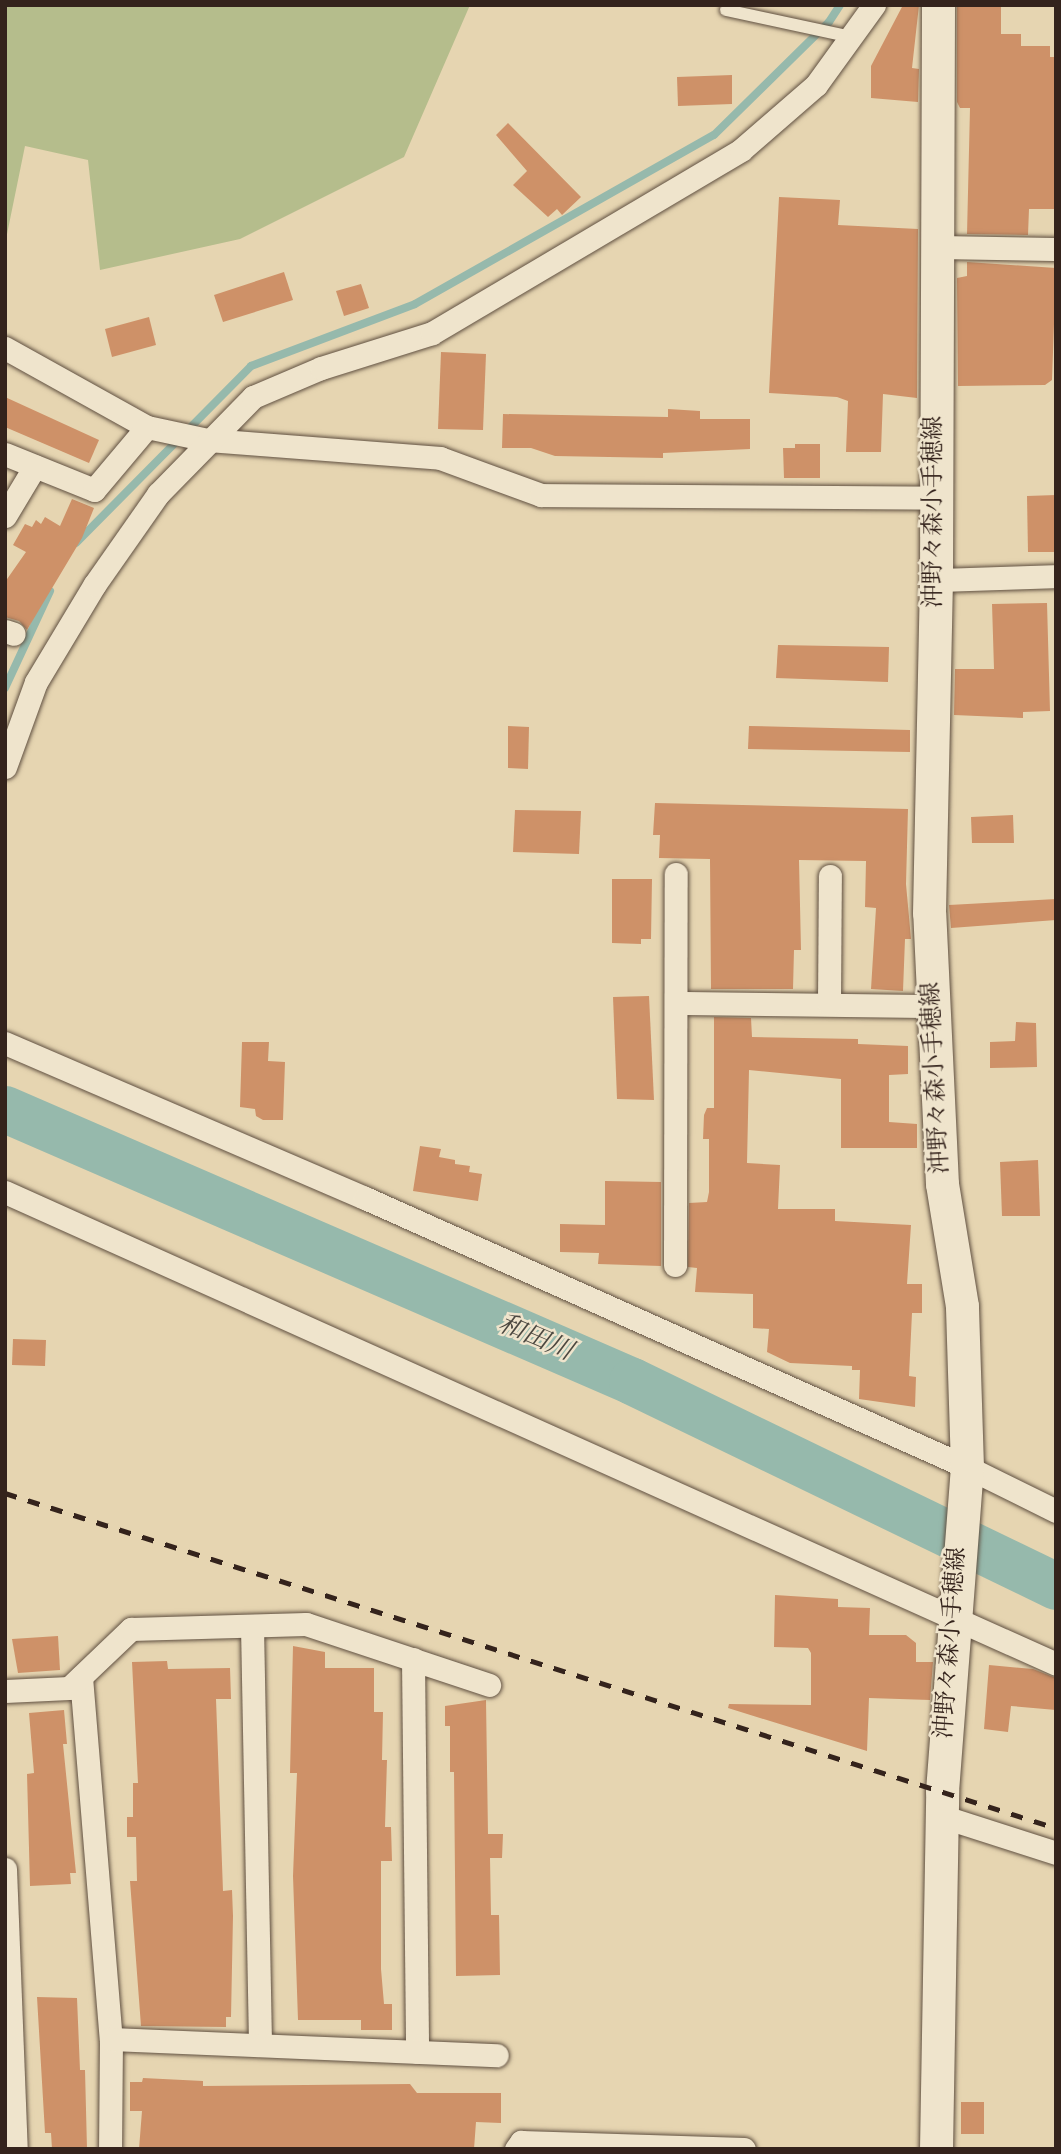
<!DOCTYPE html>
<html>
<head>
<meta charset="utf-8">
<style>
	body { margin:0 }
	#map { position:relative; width:1061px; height:2154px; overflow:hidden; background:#e6d5b1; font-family:Vollkorn,"Noto Serif JP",serif }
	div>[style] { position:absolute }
	.green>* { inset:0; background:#b5bd8c }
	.stream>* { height:8px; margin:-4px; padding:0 4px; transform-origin:4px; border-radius:4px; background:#96b9ac }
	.river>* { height:47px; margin:-23.5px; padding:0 23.5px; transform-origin:23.5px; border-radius:23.5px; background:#96b9ac }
	.building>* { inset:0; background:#ce9168 }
	.roads { filter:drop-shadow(0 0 2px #605041) drop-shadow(0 0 2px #605041) }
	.service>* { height:12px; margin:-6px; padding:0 6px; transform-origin:6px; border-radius:6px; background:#efe4cc }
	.minor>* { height:23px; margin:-11.5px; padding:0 11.5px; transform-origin:11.5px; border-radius:11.5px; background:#efe4cc }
	.secondary>* { height:33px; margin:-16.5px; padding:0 16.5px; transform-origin:16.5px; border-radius:16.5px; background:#efe4cc }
	.rail>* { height:5px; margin-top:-2.5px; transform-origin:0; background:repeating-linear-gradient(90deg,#34231c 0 12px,transparent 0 24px) }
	span { translate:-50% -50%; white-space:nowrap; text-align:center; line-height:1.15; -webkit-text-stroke:5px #efe4cc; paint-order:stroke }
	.street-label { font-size:24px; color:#34231c }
	.water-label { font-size:26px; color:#4c4840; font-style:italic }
	.frame { position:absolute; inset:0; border:7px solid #34231c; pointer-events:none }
</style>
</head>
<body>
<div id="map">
	<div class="green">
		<div style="clip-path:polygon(5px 5px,470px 5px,404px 157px,240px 239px,100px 270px,88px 160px,25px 146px,5px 244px)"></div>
	</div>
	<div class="stream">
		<div style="left:76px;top:543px;width:249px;rotate:-45.3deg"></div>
		<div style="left:251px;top:366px;width:175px;rotate:-20.7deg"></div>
		<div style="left:415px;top:304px;width:343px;rotate:-29.5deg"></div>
		<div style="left:714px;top:135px;width:161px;rotate:-44.5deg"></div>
		<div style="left:829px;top:22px;width:20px;rotate:-57deg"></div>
		<div style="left:5px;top:688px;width:107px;rotate:-65.1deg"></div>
	</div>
	<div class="river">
		<div style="left:5px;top:1109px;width:683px;rotate:23.45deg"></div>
		<div style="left:632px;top:1381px;width:471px;rotate:25.8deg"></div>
	</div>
	<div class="building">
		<div style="clip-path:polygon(903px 5px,919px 5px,912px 68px,919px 69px,918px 102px,871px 98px,871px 66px)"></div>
		<div style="clip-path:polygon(957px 5px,1001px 7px,1001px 34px,1021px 34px,1021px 46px,1050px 46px,1050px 57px,1056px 57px,1056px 209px,1029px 209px,1028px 235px,967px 234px,970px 108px,960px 108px,957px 102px)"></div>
		<div style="clip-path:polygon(732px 75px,732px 104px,678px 106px,677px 77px)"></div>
		<div style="clip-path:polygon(508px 123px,581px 197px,562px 215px,557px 209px,548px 217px,513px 185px,527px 171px,496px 135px)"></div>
		<div style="clip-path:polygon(779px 197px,840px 200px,838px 225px,918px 229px,917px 398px,883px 394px,881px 452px,846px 452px,848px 401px,837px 397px,769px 393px)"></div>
		<div style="clip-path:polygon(967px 262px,1056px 268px,1052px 380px,1045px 385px,958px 386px,957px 278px,967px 276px)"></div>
		<div style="clip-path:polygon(284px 272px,293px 300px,223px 322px,214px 295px)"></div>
		<div style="clip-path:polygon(361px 284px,369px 308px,344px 316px,336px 291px)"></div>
		<div style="clip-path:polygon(149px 317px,156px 345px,112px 357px,105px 329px)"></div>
		<div style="clip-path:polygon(441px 352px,486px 354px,483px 430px,438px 429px)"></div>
		<div style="clip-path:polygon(5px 397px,99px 440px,89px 463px,5px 427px)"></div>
		<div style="clip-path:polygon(668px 409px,700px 411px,700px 419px,750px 419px,750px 449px,663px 453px,663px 458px,555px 456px,531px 448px,502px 448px,503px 414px,668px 417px)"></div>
		<div style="clip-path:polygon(795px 444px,820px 444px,820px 478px,784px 478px,783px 448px,795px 448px)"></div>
		<div style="clip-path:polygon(1056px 495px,1056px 552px,1028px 552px,1027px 496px)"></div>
		<div style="clip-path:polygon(72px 499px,94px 508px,82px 538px,27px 630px,19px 621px,5px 617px,5px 582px,26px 552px,13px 545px,25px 524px,32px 527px,36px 520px,41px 524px,45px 517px,60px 526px)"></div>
		<div style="clip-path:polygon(1047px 603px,1050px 711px,1023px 712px,1023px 718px,954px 715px,955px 669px,994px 669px,992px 604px)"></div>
		<div style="clip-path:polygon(778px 645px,889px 647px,888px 682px,776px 678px)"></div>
		<div style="clip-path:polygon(508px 726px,529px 727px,528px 769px,508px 768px)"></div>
		<div style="clip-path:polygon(749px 726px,910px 730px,910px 752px,748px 749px)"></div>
		<div style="clip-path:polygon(655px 803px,908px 809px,906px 884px,911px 939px,905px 939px,903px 991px,871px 989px,876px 908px,865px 907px,866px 861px,799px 860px,801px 950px,794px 950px,793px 989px,711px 989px,710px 859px,659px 858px,660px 835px,653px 835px)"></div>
		<div style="clip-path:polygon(515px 810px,581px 811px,579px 854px,513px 852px)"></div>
		<div style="clip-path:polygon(1013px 815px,1014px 843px,972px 843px,971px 817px)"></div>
		<div style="clip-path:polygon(612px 879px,652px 879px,651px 939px,641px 939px,641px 944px,612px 943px)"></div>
		<div style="clip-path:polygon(1056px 899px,1056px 920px,951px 928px,949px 905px)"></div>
		<div style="clip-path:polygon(649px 996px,654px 1100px,617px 1099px,613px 997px)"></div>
		<div style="clip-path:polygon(714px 1017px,751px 1018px,752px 1037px,858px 1039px,858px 1044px,908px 1046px,908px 1074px,889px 1075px,889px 1122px,917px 1124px,917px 1148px,841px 1148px,841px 1079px,749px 1070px,747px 1163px,780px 1165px,778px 1209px,835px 1209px,835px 1221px,911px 1225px,907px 1284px,922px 1284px,922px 1313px,912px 1313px,909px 1376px,916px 1377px,915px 1407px,859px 1399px,860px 1370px,852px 1370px,852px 1366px,790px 1363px,767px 1352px,769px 1329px,753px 1328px,753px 1294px,695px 1292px,697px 1268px,688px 1267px,689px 1203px,707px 1202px,709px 1192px,709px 1139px,703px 1139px,704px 1115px,707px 1108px,714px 1108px)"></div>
		<div style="clip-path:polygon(1016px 1022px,1036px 1023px,1037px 1067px,990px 1068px,990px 1042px,1015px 1041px)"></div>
		<div style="clip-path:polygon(242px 1042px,269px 1042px,268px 1061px,285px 1062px,283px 1120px,263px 1120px,256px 1116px,255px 1109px,240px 1107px)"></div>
		<div style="clip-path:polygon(420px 1146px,441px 1149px,439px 1157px,455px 1160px,455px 1164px,470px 1166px,469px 1172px,482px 1174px,478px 1201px,413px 1191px)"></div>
		<div style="clip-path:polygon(1038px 1160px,1040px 1216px,1002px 1216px,1000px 1162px)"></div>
		<div style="clip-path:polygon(605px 1181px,661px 1182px,661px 1266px,598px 1264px,599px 1253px,560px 1252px,560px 1224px,605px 1225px)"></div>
		<div style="clip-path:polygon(13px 1339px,46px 1340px,45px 1366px,12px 1365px)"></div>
		<div style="clip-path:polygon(775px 1595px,838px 1599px,838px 1607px,870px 1608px,869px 1635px,906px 1635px,916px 1643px,916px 1662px,933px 1662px,930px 1700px,869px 1698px,867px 1751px,728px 1708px,729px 1704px,811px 1705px,811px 1653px,808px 1648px,774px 1647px)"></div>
		<div style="clip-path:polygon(58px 1636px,60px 1670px,18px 1673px,12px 1639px)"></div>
		<div style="clip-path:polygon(293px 1646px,325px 1652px,325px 1668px,374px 1668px,374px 1712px,383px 1712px,382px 1760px,387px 1760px,385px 1827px,391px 1827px,392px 1861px,381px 1861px,381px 1969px,384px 2004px,392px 2004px,392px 2030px,361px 2030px,361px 2020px,298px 2020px,293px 1876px,297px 1773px,290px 1773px)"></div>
		<div style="clip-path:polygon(167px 1661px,168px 1669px,230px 1668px,231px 1699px,216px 1699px,223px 1891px,232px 1890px,233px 1916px,231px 2017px,226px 2017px,226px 2027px,141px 2026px,130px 1881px,137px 1881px,136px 1837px,127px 1837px,127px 1817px,133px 1817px,133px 1783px,138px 1783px,132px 1662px)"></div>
		<div style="clip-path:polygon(989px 1665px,1033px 1669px,1056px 1678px,1056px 1710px,1011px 1706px,1008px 1732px,984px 1729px)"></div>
		<div style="clip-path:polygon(486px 1700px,488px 1834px,503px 1834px,502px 1858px,490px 1858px,491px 1915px,499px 1915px,500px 1975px,456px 1976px,454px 1772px,450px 1772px,450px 1726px,445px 1726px,445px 1706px)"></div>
		<div style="clip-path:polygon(64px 1710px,67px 1744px,63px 1744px,76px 1873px,70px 1873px,71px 1884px,30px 1886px,27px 1774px,34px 1773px,29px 1713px)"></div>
		<div style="clip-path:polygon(37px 1997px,77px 1998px,80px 2070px,85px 2070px,87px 2149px,52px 2149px,51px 2133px,45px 2133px)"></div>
		<div style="clip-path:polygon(143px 2078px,203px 2081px,203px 2086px,410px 2084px,417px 2093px,501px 2093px,501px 2123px,476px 2122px,474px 2149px,139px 2149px,142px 2111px,130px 2111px,130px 2082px,142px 2082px)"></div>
		<div style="clip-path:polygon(961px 2102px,984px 2102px,984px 2134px,961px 2134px)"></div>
	</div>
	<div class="roads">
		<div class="service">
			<div style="left:726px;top:10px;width:129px;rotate:12.1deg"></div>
		</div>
		<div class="minor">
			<div style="left:936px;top:247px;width:120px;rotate:1deg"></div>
			<div style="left:5px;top:348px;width:162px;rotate:29.1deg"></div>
			<div style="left:147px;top:427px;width:62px;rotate:12deg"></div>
			<div style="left:208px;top:440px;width:233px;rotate:4.4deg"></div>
			<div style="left:440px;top:458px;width:108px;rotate:20.1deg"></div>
			<div style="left:541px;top:495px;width:395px;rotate:0.4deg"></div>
			<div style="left:5px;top:454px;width:96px;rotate:22deg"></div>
			<div style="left:94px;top:490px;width:82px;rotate:-49.9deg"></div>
			<div style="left:5px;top:516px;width:58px;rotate:-59deg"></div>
			<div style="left:936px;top:580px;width:120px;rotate:-1.9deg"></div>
			<div style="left:5px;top:631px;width:9px;rotate:18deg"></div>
			<div style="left:5px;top:767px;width:90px;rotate:-70deg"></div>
			<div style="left:36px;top:682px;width:114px;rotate:-59deg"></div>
			<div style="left:95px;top:584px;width:110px;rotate:-55deg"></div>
			<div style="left:158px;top:494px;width:136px;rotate:-45.6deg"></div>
			<div style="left:253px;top:397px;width:74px;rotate:-23.1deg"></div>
			<div style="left:321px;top:368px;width:116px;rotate:-17.5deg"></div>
			<div style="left:432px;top:333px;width:359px;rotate:-30.6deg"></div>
			<div style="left:741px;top:150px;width:99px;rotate:-40.9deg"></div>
			<div style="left:816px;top:85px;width:99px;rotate:-54.1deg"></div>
			<div style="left:676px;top:1003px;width:257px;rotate:0.7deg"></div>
			<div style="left:829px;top:1004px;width:128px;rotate:-89.6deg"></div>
			<div style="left:5px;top:1043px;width:392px;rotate:23.3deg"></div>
			<div style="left:365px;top:1198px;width:659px;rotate:24.08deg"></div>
			<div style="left:967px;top:1467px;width:99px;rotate:26.3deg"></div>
			<div style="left:5px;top:1192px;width:1152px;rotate:24.18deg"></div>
			<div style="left:675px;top:1265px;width:391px;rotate:-89.9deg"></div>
			<div style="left:252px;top:1626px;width:419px;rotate:88.9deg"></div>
			<div style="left:413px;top:1659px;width:393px;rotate:89.4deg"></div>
			<div style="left:81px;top:1677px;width:363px;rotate:85.3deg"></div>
			<div style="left:111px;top:2039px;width:110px;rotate:90.5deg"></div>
			<div style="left:5px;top:1691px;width:64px;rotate:-2.7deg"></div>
			<div style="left:69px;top:1688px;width:86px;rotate:-43.6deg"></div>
			<div style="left:131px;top:1629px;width:175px;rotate:-1.6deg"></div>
			<div style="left:306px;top:1624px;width:193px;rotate:18.4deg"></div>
			<div style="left:941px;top:1816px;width:121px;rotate:17.8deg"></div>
			<div style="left:5px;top:1869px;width:280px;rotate:87.8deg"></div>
			<div style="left:111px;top:2039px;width:386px;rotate:2.4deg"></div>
			<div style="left:516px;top:2149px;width:9px;rotate:-54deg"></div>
			<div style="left:521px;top:2142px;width:223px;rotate:1.8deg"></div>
		</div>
		<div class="secondary">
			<div style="left:936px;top:2149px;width:358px;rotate:-89deg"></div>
			<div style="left:942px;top:1791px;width:325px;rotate:-85.6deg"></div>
			<div style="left:967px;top:1467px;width:161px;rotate:-91.8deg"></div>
			<div style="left:962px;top:1306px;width:124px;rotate:-99.3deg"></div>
			<div style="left:942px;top:1184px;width:271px;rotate:-92.7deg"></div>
			<div style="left:929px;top:913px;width:333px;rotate:-88.8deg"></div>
			<div style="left:936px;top:580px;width:575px;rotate:-89.8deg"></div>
		</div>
	</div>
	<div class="rail">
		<div style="left:5px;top:1493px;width:1103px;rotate:17.68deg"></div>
	</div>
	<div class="street-label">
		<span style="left:935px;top:512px;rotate:-90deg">沖野々森小手穂線</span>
		<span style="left:937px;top:1078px;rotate:-93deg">沖野々森小手穂線</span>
		<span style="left:952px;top:1643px;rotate:-86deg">沖野々森小手穂線</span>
	</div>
	<div class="water-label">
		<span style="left:535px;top:1339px;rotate:23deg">和田川</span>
	</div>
	<div class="frame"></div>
</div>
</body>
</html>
